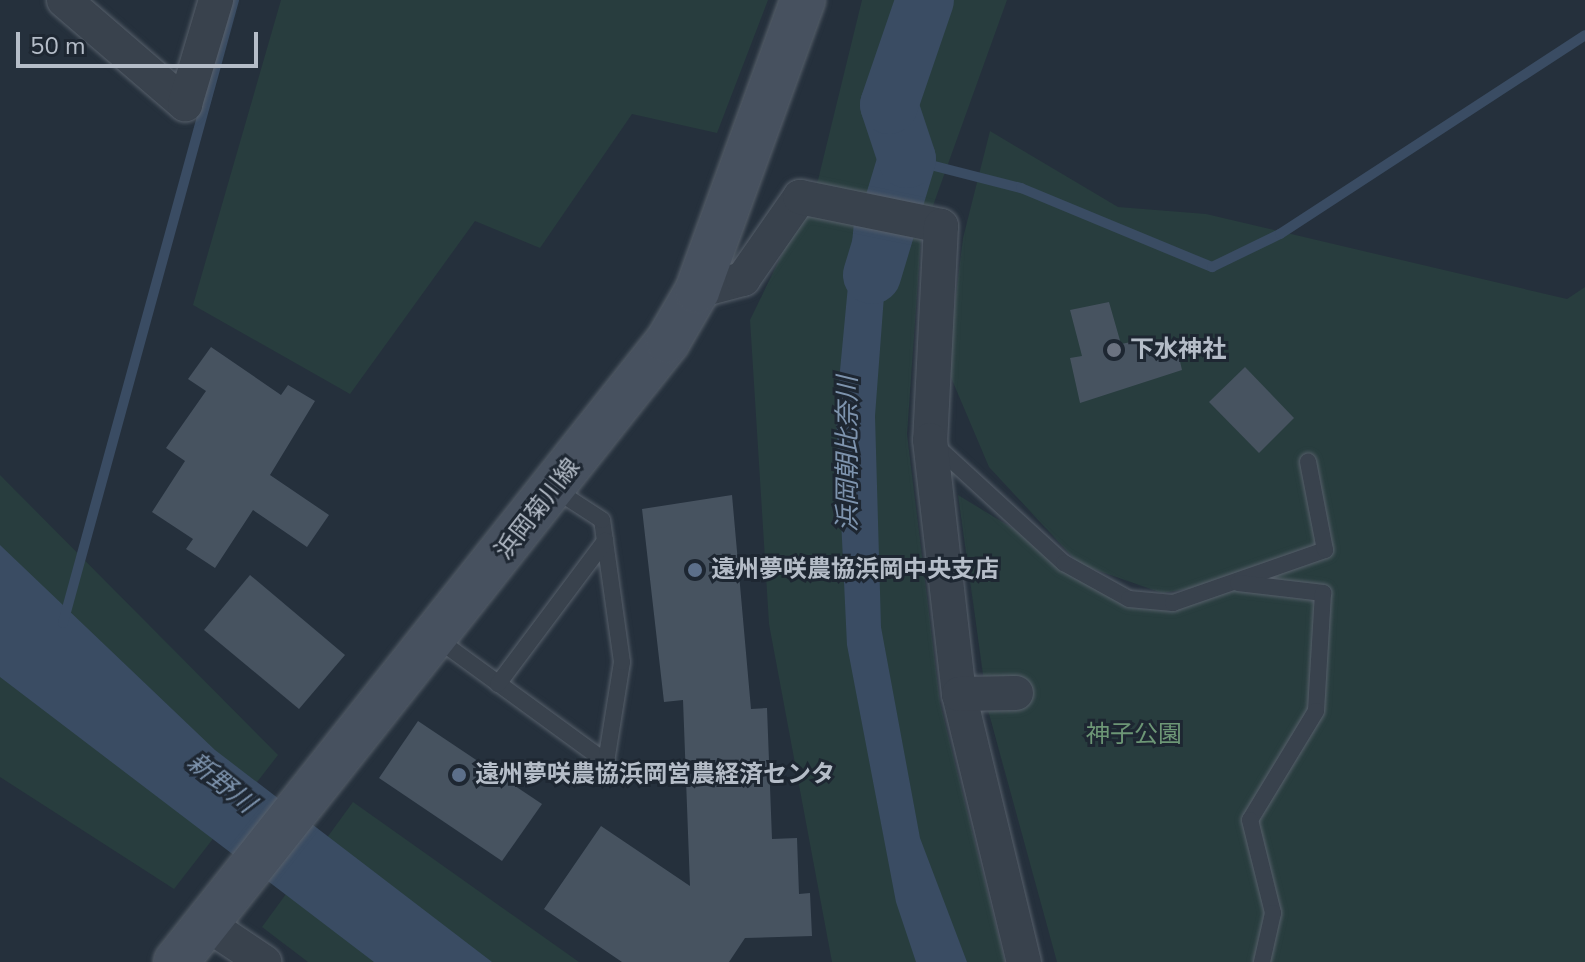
<!DOCTYPE html>
<html>
<head>
<meta charset="utf-8">
<style>
	body { margin:0 }
	#map { position:relative; width:1585px; height:962px; overflow:hidden; background:#25303c; font-family:"Nunito Sans","Noto Sans JP",sans-serif }
	div>[style] { position:absolute }
	.green>* { inset:0; background:#283d3e }
	.water>* { inset:0; background:#3a4c63 }
	.stream>* { height:10px; margin:-5px; padding:0 5px; transform-origin:5px; border-radius:5px; background:#3a4c63 }
	.river>* { height:58px; margin:-29px; padding:0 29px; transform-origin:29px; border-radius:29px; background:#3a4c63 }
	.building>* { inset:0; background:#475360 }
	.roads { filter:drop-shadow(0 0 2px #57606b) drop-shadow(0 0 2px #57606b) }
	.service>* { height:16px; margin:-8px; padding:0 8px; transform-origin:8px; border-radius:8px; background:#39424d }
	.minor>* { height:34px; margin:-17px; padding:0 17px; transform-origin:17px; border-radius:17px; background:#39424d }
	.secondary>* { height:44px; margin:-22px; padding:0 22px; transform-origin:22px; border-radius:22px; background:#47515f }
	.dots>* { width:22px; height:22px; translate:-50% -50%; box-sizing:border-box; border:4px solid #1e2732; border-radius:50% }
	span { translate:-50% -50%; white-space:nowrap; text-align:center; line-height:1.15; -webkit-text-stroke:6px #1e2732; paint-order:stroke }
	.poi-label { font-size:24px; color:#b5bdc8; font-weight:700 }
	.left { translate:0 -50%; text-align:left }
	.street-label { font-size:24px; color:#b5bdc8 }
	.park-label { font-size:24px; color:#6d9776 }
	.water-label { font-size:26px; color:#7e94ae; font-style:italic }
	.scale { position:absolute; left:16px; top:32px; width:242px; height:36px; box-sizing:border-box; border:4px solid #b5bdc8; border-top:0; padding-left:10px; font-size:24px; line-height:28px; white-space:nowrap; color:#b5bdc8; -webkit-text-stroke:6px #1e2732; paint-order:stroke }
</style>
</head>
<body>
<div id="map">
	<div class="green">
		<div style="clip-path:polygon(281px 0,768px 0,717px 133px,632px 114px,540px 248px,475px 221px,350px 394px,193px 305px)"></div>
		<div style="clip-path:polygon(862px 0,1007px 0,921px 239px,907px 434px,940px 703px,1005px 962px,832px 962px,769px 624px,750px 320px,818px 180px)"></div>
		<div style="clip-path:polygon(990px 131px,1118px 207px,1206px 214px,1567px 299px,1585px 287px,1585px 962px,1057px 962px,988px 710px,958px 495px,1129px 599px,1173px 603px,1226px 583px,1162px 593px,1079px 564px,989px 467px,947px 368px,963px 238px)"></div>
		<div style="clip-path:polygon(0 475px,278px 755px,174px 889px,0 777px)"></div>
		<div style="clip-path:polygon(353px 802px,579px 962px,308px 962px,262px 927px)"></div>
	</div>
	<div class="water">
		<div style="clip-path:polygon(854px 222px,889px 229px,875px 416px,881px 627px,920px 838px,967px 962px,916px 962px,896px 902px,847px 645px,836px 413px)"></div>
		<div style="clip-path:polygon(0 545px,215px 750px,492px 962px,374px 962px,0 677px)"></div>
	</div>
	<div class="stream">
		<div style="left:907px;top:159px;width:118px;rotate:14.3deg"></div>
		<div style="left:1021px;top:188px;width:207px;rotate:22.5deg"></div>
		<div style="left:1212px;top:267px;width:76px;rotate:-25.9deg"></div>
		<div style="left:1280px;top:234px;width:364px;rotate:-33.1deg"></div>
		<div style="left:63px;top:623px;width:646px;rotate:-74.65deg"></div>
	</div>
	<div class="river">
		<div style="left:872px;top:275px;width:121px;rotate:-73.2deg"></div>
		<div style="left:907px;top:159px;width:57px;rotate:-108.4deg"></div>
		<div style="left:889px;top:105px;width:111px;rotate:-71.1deg"></div>
	</div>
	<div class="building">
		<div style="clip-path:polygon(1109px 302px,1121px 344px,1136px 341px,1139px 353px,1176px 344px,1182px 370px,1080px 403px,1070px 358px,1082px 356px,1070px 310px)"></div>
		<div style="clip-path:polygon(211px 347px,281px 395px,288px 385px,315px 401px,270px 475px,329px 515px,307px 547px,253px 510px,215px 568px,186px 549px,193px 539px,152px 512px,185px 461px,166px 448px,206px 391px,188px 379px)"></div>
		<div style="clip-path:polygon(1245px 367px,1294px 418px,1259px 453px,1209px 402px)"></div>
		<div style="clip-path:polygon(732px 495px,751px 709px,767px 708px,772px 839px,797px 838px,799px 894px,810px 893px,812px 936px,745px 938px,729px 962px,622px 962px,544px 909px,601px 826px,690px 886px,683px 700px,664px 702px,642px 509px)"></div>
		<div style="clip-path:polygon(250px 575px,345px 655px,299px 709px,204px 630px)"></div>
		<div style="clip-path:polygon(418px 721px,542px 804px,502px 861px,379px 778px)"></div>
	</div>
	<div class="roads">
		<div class="service">
			<div style="left:934px;top:444px;width:176px;rotate:42.5deg"></div>
			<div style="left:1064px;top:563px;width:74px;rotate:29deg"></div>
			<div style="left:1129px;top:599px;width:44px;rotate:5.2deg"></div>
			<div style="left:1173px;top:603px;width:161px;rotate:-19.2deg"></div>
			<div style="left:1325px;top:550px;width:90px;rotate:-100.9deg"></div>
			<div style="left:1238px;top:583px;width:86px;rotate:6.7deg"></div>
			<div style="left:1323px;top:593px;width:118px;rotate:93.4deg"></div>
			<div style="left:1316px;top:711px;width:127px;rotate:121.2deg"></div>
			<div style="left:1250px;top:820px;width:96px;rotate:76.1deg"></div>
			<div style="left:1273px;top:913px;width:50px;rotate:102.7deg"></div>
			<div style="left:436px;top:638px;width:210px;rotate:36.1deg"></div>
			<div style="left:606px;top:762px;width:101px;rotate:-80.9deg"></div>
			<div style="left:622px;top:662px;width:143px;rotate:-98deg"></div>
			<div style="left:602px;top:520px;width:57px;rotate:-147.1deg"></div>
			<div style="left:498px;top:684px;width:179px;rotate:-53.2deg"></div>
		</div>
		<div class="minor">
			<div style="left:64px;top:0;width:160px;rotate:40.7deg"></div>
			<div style="left:185px;top:104px;width:109px;rotate:-73.4deg"></div>
			<div style="left:697px;top:291px;width:48px;rotate:-14.6deg"></div>
			<div style="left:743px;top:279px;width:100px;rotate:-55.2deg"></div>
			<div style="left:800px;top:197px;width:144px;rotate:11.6deg"></div>
			<div style="left:941px;top:226px;width:214px;rotate:92.9deg"></div>
			<div style="left:930px;top:440px;width:256px;rotate:83.5deg"></div>
			<div style="left:959px;top:694px;width:276px;rotate:76.4deg"></div>
			<div style="left:959px;top:694px;width:57px;rotate:-1deg"></div>
			<div style="left:207px;top:924px;width:69px;rotate:33.7deg"></div>
		</div>
		<div class="secondary">
			<div style="left:176px;top:962px;width:792px;rotate:-51.61deg"></div>
			<div style="left:668px;top:341px;width:58px;rotate:-59.9deg"></div>
			<div style="left:697px;top:291px;width:310px;rotate:-70deg"></div>
		</div>
	</div>
	<div class="dots">
		<div style="left:1114px;top:350px;background:#6b7280"></div>
		<div style="left:695px;top:570px;background:#5c6f8a"></div>
		<div style="left:459px;top:775px;background:#5c6f8a"></div>
	</div>
	<div class="poi-label">
		<span class="left" style="left:1130px;top:350px">下水神社</span>
		<span class="left" style="left:711px;top:570px">遠州夢咲農協浜岡中央支店</span>
		<span class="left" style="left:475px;top:775px">遠州夢咲農協浜岡営農経済センタ</span>
	</div>
	<div class="street-label">
		<span style="left:538px;top:509px;rotate:-52deg">浜岡菊川線</span>
	</div>
	<div class="park-label">
		<span style="left:1134px;top:735px">神子公園</span>
	</div>
	<div class="water-label">
		<span style="left:848px;top:454px;rotate:-90deg">浜岡朝比奈川</span>
		<span style="left:221px;top:783px;rotate:39deg">新野川</span>
	</div>
	<div class="scale">50 m</div>
</div>
</body>
</html>
